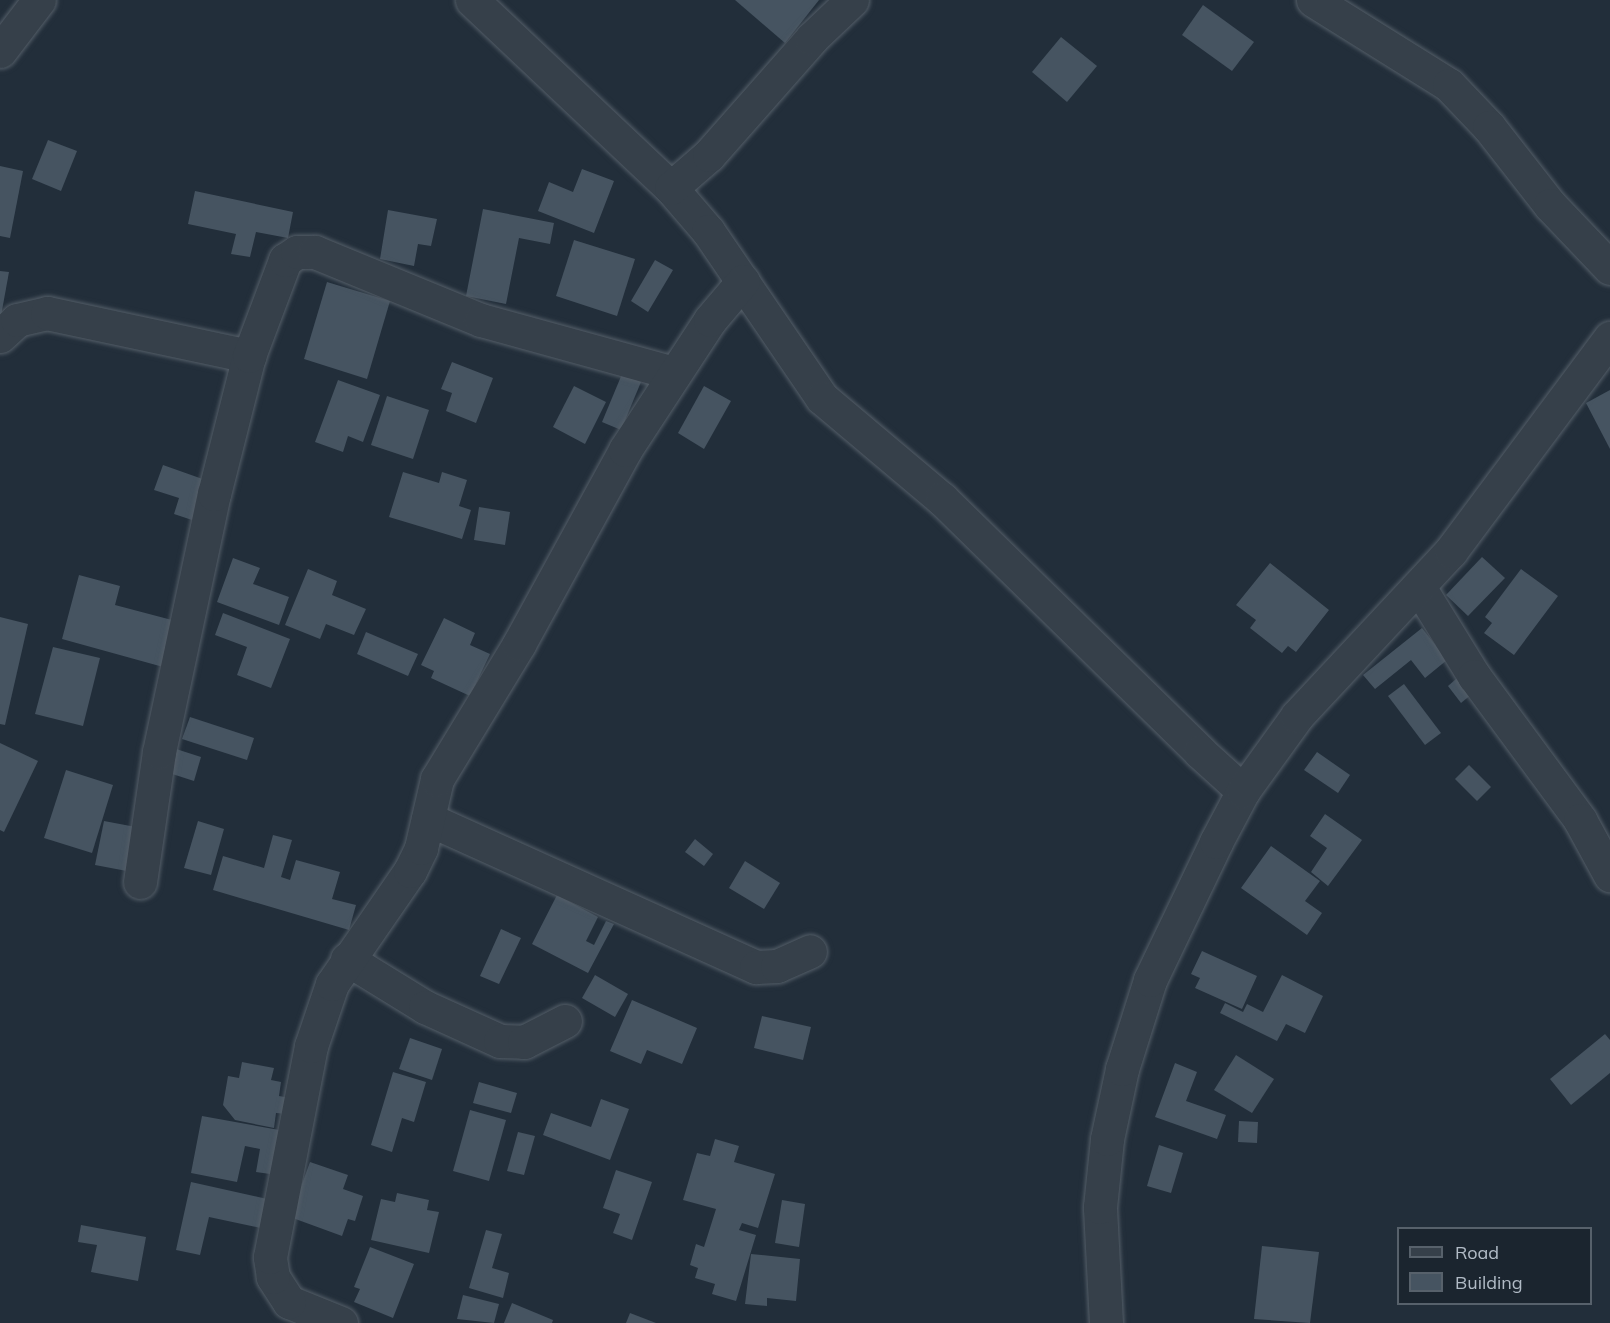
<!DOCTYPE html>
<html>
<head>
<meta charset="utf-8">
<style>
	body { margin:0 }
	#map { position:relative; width:1610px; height:1323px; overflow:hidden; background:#222e3a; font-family:Mulish,sans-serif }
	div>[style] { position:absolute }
	.building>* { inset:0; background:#465461 }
	.roads { filter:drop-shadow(0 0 2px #545e68) drop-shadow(0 0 2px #545e68) }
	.minor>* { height:33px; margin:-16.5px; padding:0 16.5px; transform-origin:16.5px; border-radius:16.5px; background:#36404a }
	span { translate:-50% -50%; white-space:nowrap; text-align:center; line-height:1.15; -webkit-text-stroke:4.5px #1b252f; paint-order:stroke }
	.legend { position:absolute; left:1397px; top:1227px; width:195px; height:78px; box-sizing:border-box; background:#1b252f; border:2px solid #57616b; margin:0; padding:8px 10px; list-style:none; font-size:18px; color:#b1bbc6 }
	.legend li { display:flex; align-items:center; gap:12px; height:30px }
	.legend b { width:30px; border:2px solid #57616b }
</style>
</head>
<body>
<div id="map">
	<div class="building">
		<div style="clip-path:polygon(735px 0,819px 0,785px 43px)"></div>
		<div style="clip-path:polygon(1203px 5px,1254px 42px,1232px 71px,1182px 35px)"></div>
		<div style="clip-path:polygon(1061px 37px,1097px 66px,1067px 102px,1032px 72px)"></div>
		<div style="clip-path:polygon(48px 140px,77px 151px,61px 191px,32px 179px)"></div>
		<div style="clip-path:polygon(0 166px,23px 171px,10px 238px,0 236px)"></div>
		<div style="clip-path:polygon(582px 169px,614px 181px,594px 233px,538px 211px,549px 182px,573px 192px)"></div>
		<div style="clip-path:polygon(195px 191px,293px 212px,288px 238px,256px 232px,250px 257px,231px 254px,236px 234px,188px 224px)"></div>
		<div style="clip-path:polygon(483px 209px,554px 223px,550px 244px,519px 238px,506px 304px,466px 296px)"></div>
		<div style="clip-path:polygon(388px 210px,437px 219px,431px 246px,418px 244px,414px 266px,380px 259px)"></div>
		<div style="clip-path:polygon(574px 240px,635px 259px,617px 316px,556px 296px)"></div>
		<div style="clip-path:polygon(655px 260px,673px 270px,648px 312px,631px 301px)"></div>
		<div style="clip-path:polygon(0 271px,9px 272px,1px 316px,0 316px)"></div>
		<div style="clip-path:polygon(327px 282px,390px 301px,367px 379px,304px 359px)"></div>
		<div style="clip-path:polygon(452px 362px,493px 378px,476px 423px,446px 411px,452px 393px,441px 389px)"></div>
		<div style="clip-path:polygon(622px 374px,641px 382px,621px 430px,602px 422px)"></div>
		<div style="clip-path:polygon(338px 380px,380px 395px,363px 442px,348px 436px,343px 452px,315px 442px)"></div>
		<div style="clip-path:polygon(574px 386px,606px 402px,585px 444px,553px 427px)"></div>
		<div style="clip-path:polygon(704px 386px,731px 401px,704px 449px,678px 433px)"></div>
		<div style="clip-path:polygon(1610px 390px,1610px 449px,1586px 403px)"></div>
		<div style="clip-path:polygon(387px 396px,429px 410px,413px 459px,371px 445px)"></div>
		<div style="clip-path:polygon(163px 465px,211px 482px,198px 522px,174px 514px,179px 498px,154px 490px)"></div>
		<div style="clip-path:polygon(403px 472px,439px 483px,442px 472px,467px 480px,459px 506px,471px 510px,462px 539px,389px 517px)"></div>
		<div style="clip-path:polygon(479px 507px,510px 512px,505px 545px,474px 540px)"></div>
		<div style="clip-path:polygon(1482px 557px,1505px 578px,1468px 616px,1446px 595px)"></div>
		<div style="clip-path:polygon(233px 558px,260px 568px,253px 584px,289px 597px,279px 625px,217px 602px)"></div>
		<div style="clip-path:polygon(1270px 563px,1329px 610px,1296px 652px,1288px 646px,1282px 653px,1250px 628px,1256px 620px,1236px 605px)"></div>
		<div style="clip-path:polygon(308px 569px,337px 581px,332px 595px,366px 609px,354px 635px,326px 624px,320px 639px,285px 625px)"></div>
		<div style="clip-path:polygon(1521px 569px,1558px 596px,1514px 655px,1484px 633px,1492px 623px,1485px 617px)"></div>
		<div style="clip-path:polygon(79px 575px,120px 586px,115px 605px,187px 624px,174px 670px,62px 639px)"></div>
		<div style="clip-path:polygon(223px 613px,290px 639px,271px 688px,237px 675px,247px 647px,215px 635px)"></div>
		<div style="clip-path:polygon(0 617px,28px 624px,5px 725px,0 724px)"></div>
		<div style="clip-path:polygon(444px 618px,475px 633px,470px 645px,490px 654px,470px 696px,431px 678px,434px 671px,421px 665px)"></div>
		<div style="clip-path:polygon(1422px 628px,1447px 660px,1425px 678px,1411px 660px,1375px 689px,1363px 675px)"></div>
		<div style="clip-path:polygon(366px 632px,418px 654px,408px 676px,357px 654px)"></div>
		<div style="clip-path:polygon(53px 647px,100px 658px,83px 726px,35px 714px)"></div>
		<div style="clip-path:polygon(1464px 672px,1478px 689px,1461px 703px,1448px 686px)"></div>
		<div style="clip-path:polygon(1404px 684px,1441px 733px,1425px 745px,1388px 696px)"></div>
		<div style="clip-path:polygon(190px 717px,254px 738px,247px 760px,182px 739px)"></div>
		<div style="clip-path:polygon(0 743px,38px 761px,4px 832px,0 830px)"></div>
		<div style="clip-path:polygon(173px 748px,201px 757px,194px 781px,166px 772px)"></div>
		<div style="clip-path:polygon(1317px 752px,1350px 775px,1338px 793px,1304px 770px)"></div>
		<div style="clip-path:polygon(1469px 765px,1491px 787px,1477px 801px,1455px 779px)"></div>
		<div style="clip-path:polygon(66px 770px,113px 785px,92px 853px,44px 838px)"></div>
		<div style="clip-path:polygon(1325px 814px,1362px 840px,1328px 886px,1311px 872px,1327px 848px,1310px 836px)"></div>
		<div style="clip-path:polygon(104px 821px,141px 828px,132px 872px,95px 865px)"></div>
		<div style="clip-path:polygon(198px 821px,224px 829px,211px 875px,184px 868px)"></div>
		<div style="clip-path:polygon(273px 835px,292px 840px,281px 877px,290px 880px,296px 860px,340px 872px,332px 899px,356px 905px,349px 930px,213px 890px,223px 856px,264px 868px)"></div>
		<div style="clip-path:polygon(695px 839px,713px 854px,704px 866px,685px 852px)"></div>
		<div style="clip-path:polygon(1271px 846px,1320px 881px,1305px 901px,1322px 913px,1307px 935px,1241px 888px)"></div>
		<div style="clip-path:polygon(745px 861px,780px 883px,764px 909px,729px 888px)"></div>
		<div style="clip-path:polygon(557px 895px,598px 917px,586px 941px,594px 945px,606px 921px,614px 924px,588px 973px,532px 944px)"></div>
		<div style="clip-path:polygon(501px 929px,521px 938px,499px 984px,480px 976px)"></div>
		<div style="clip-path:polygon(1202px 951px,1257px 976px,1242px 1009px,1195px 988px,1200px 978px,1191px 974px)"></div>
		<div style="clip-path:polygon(595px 975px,628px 994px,615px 1017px,582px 998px)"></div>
		<div style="clip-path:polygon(1282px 975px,1323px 996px,1305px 1033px,1286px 1024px,1277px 1041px,1220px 1013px,1225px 1003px,1243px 1012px,1247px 1004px,1263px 1012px)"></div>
		<div style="clip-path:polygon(632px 1000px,697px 1028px,682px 1064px,647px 1050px,641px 1064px,610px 1051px)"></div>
		<div style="clip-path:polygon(762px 1016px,811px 1027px,803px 1060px,754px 1048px)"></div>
		<div style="clip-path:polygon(1605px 1034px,1610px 1040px,1610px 1073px,1571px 1105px,1550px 1079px)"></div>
		<div style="clip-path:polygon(410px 1038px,442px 1049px,432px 1080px,399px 1069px)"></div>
		<div style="clip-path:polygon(1236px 1055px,1274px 1079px,1252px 1113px,1214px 1090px)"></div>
		<div style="clip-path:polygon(242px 1062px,274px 1068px,271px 1080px,281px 1082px,279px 1096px,290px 1098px,287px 1114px,276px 1113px,274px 1128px,235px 1120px,223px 1105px,228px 1076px,239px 1078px)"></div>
		<div style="clip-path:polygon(1175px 1063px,1197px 1072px,1186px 1101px,1226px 1115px,1217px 1139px,1155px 1117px)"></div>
		<div style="clip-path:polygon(393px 1072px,426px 1082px,414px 1122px,402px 1118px,392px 1152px,371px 1145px)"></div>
		<div style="clip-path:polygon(479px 1082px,517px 1093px,511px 1113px,473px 1103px)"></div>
		<div style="clip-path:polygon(601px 1099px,629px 1109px,610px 1160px,543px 1135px,551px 1113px,591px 1127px)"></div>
		<div style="clip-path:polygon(470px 1110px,506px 1120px,489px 1181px,453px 1171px)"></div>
		<div style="clip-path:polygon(202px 1116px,285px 1131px,277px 1175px,256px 1172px,260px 1149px,245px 1146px,237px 1182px,191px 1173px)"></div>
		<div style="clip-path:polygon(1239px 1121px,1258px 1122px,1257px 1143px,1238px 1142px)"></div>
		<div style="clip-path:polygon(518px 1132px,535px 1136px,524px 1175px,507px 1171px)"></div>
		<div style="clip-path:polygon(715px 1139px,739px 1146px,734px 1162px,775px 1174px,758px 1228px,742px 1223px,739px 1230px,756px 1235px,736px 1301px,712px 1294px,715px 1284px,695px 1278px,698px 1268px,690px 1265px,696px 1244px,704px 1247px,716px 1209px,683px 1200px,697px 1153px,710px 1156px)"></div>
		<div style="clip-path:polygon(1159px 1145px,1183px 1153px,1171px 1193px,1147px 1186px)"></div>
		<div style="clip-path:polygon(310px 1162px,348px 1175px,343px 1189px,363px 1196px,355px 1221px,348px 1219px,342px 1236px,290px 1217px)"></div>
		<div style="clip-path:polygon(616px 1170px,652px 1182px,632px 1240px,613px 1233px,620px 1214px,603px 1208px)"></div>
		<div style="clip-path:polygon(191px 1182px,276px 1201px,270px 1230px,209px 1217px,200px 1255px,176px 1250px)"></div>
		<div style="clip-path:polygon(397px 1193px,429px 1200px,427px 1210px,439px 1212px,429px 1253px,371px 1240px,381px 1199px,395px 1202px)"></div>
		<div style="clip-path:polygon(782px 1200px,805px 1204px,799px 1247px,775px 1243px)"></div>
		<div style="clip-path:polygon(81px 1225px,146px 1237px,138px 1281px,91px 1272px,97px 1245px,78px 1242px)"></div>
		<div style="clip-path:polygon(486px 1230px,502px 1234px,492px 1268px,509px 1273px,503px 1298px,469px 1288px)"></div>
		<div style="clip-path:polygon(1262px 1246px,1319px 1252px,1310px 1323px,1254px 1319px)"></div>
		<div style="clip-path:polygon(370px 1247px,414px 1264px,393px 1318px,354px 1302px,360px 1289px,354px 1287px)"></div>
		<div style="clip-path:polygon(751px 1254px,800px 1259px,796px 1301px,767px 1298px,767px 1306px,745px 1304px)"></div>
		<div style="clip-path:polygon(463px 1295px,499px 1304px,494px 1323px,457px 1319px)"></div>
		<div style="clip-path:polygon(512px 1303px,553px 1320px,552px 1323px,504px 1323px)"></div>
		<div style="clip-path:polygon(630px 1313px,656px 1323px,626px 1323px)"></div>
	</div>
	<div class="roads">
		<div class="minor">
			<div style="left:472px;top:0;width:274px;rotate:43.4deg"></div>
			<div style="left:671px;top:188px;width:57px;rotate:49.3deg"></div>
			<div style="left:708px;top:231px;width:202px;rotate:55.7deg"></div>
			<div style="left:822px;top:398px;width:157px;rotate:40.1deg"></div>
			<div style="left:942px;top:499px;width:361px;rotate:44.4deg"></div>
			<div style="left:1200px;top:752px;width:58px;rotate:42.2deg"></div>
			<div style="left:1313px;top:0;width:160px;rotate:32deg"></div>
			<div style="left:1449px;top:85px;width:58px;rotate:46.4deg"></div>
			<div style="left:1489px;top:127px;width:99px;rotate:52deg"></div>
			<div style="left:1550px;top:205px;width:87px;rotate:46.4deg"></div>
			<div style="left:0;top:51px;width:64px;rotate:-52.6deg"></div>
			<div style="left:671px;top:188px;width:50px;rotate:-41deg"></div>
			<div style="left:709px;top:155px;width:156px;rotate:-48.6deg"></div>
			<div style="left:812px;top:38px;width:55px;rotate:-43.5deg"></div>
			<div style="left:0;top:336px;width:23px;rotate:-43deg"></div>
			<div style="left:17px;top:320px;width:31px;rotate:-13deg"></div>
			<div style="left:47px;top:313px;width:207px;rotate:12deg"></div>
			<div style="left:1419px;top:587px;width:105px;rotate:58.3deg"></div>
			<div style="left:1474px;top:676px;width:179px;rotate:53.6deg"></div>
			<div style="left:1580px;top:820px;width:63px;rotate:61.4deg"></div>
			<div style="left:428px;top:819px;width:360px;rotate:24.3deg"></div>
			<div style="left:756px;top:967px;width:21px;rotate:-3deg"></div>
			<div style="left:777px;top:966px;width:36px;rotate:-24deg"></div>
			<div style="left:140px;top:882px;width:131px;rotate:-81.7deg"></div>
			<div style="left:159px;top:752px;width:264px;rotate:-78deg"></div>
			<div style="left:214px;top:494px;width:142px;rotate:-75.8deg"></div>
			<div style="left:249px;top:356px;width:103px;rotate:-69.4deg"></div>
			<div style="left:285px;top:260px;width:14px;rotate:-34deg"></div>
			<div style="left:297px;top:252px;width:18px"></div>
			<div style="left:315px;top:252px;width:179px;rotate:22.3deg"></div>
			<div style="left:481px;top:320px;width:199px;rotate:15.4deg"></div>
			<div style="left:347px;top:959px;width:92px;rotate:31.6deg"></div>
			<div style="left:425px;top:1007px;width:82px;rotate:24.4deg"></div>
			<div style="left:500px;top:1041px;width:24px;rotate:2deg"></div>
			<div style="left:524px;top:1042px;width:46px;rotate:-27.1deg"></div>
			<div style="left:341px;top:1323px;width:56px;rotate:-158deg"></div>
			<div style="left:289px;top:1302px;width:30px;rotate:-123deg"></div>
			<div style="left:273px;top:1277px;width:20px;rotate:-99deg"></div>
			<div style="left:270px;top:1257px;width:215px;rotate:-79deg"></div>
			<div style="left:311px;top:1046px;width:65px;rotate:-71.3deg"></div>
			<div style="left:332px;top:984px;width:137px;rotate:-55.4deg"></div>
			<div style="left:410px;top:871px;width:25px;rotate:-64deg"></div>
			<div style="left:421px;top:848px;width:71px;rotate:-76.9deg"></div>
			<div style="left:437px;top:779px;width:158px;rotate:-58.7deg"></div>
			<div style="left:519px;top:644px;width:221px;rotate:-61.3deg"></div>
			<div style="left:625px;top:450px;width:155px;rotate:-56.8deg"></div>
			<div style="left:710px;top:320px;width:51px;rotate:-49.8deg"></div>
			<div style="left:1106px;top:1323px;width:116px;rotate:-93deg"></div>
			<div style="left:1100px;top:1207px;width:68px;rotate:-84.1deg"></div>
			<div style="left:1107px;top:1139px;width:72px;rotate:-77.9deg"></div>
			<div style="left:1122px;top:1069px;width:93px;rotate:-72.5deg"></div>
			<div style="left:1150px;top:980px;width:153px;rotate:-64.4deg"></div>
			<div style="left:1216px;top:842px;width:58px;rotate:-62.1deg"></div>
			<div style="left:1243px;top:791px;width:92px;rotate:-54.2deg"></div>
			<div style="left:1297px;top:716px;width:226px;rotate:-47deg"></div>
			<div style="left:1451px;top:551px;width:266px;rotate:-53.3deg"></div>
		</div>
	</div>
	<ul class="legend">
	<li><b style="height:8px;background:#36404a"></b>Road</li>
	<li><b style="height:16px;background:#465461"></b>Building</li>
	</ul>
</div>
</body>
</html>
